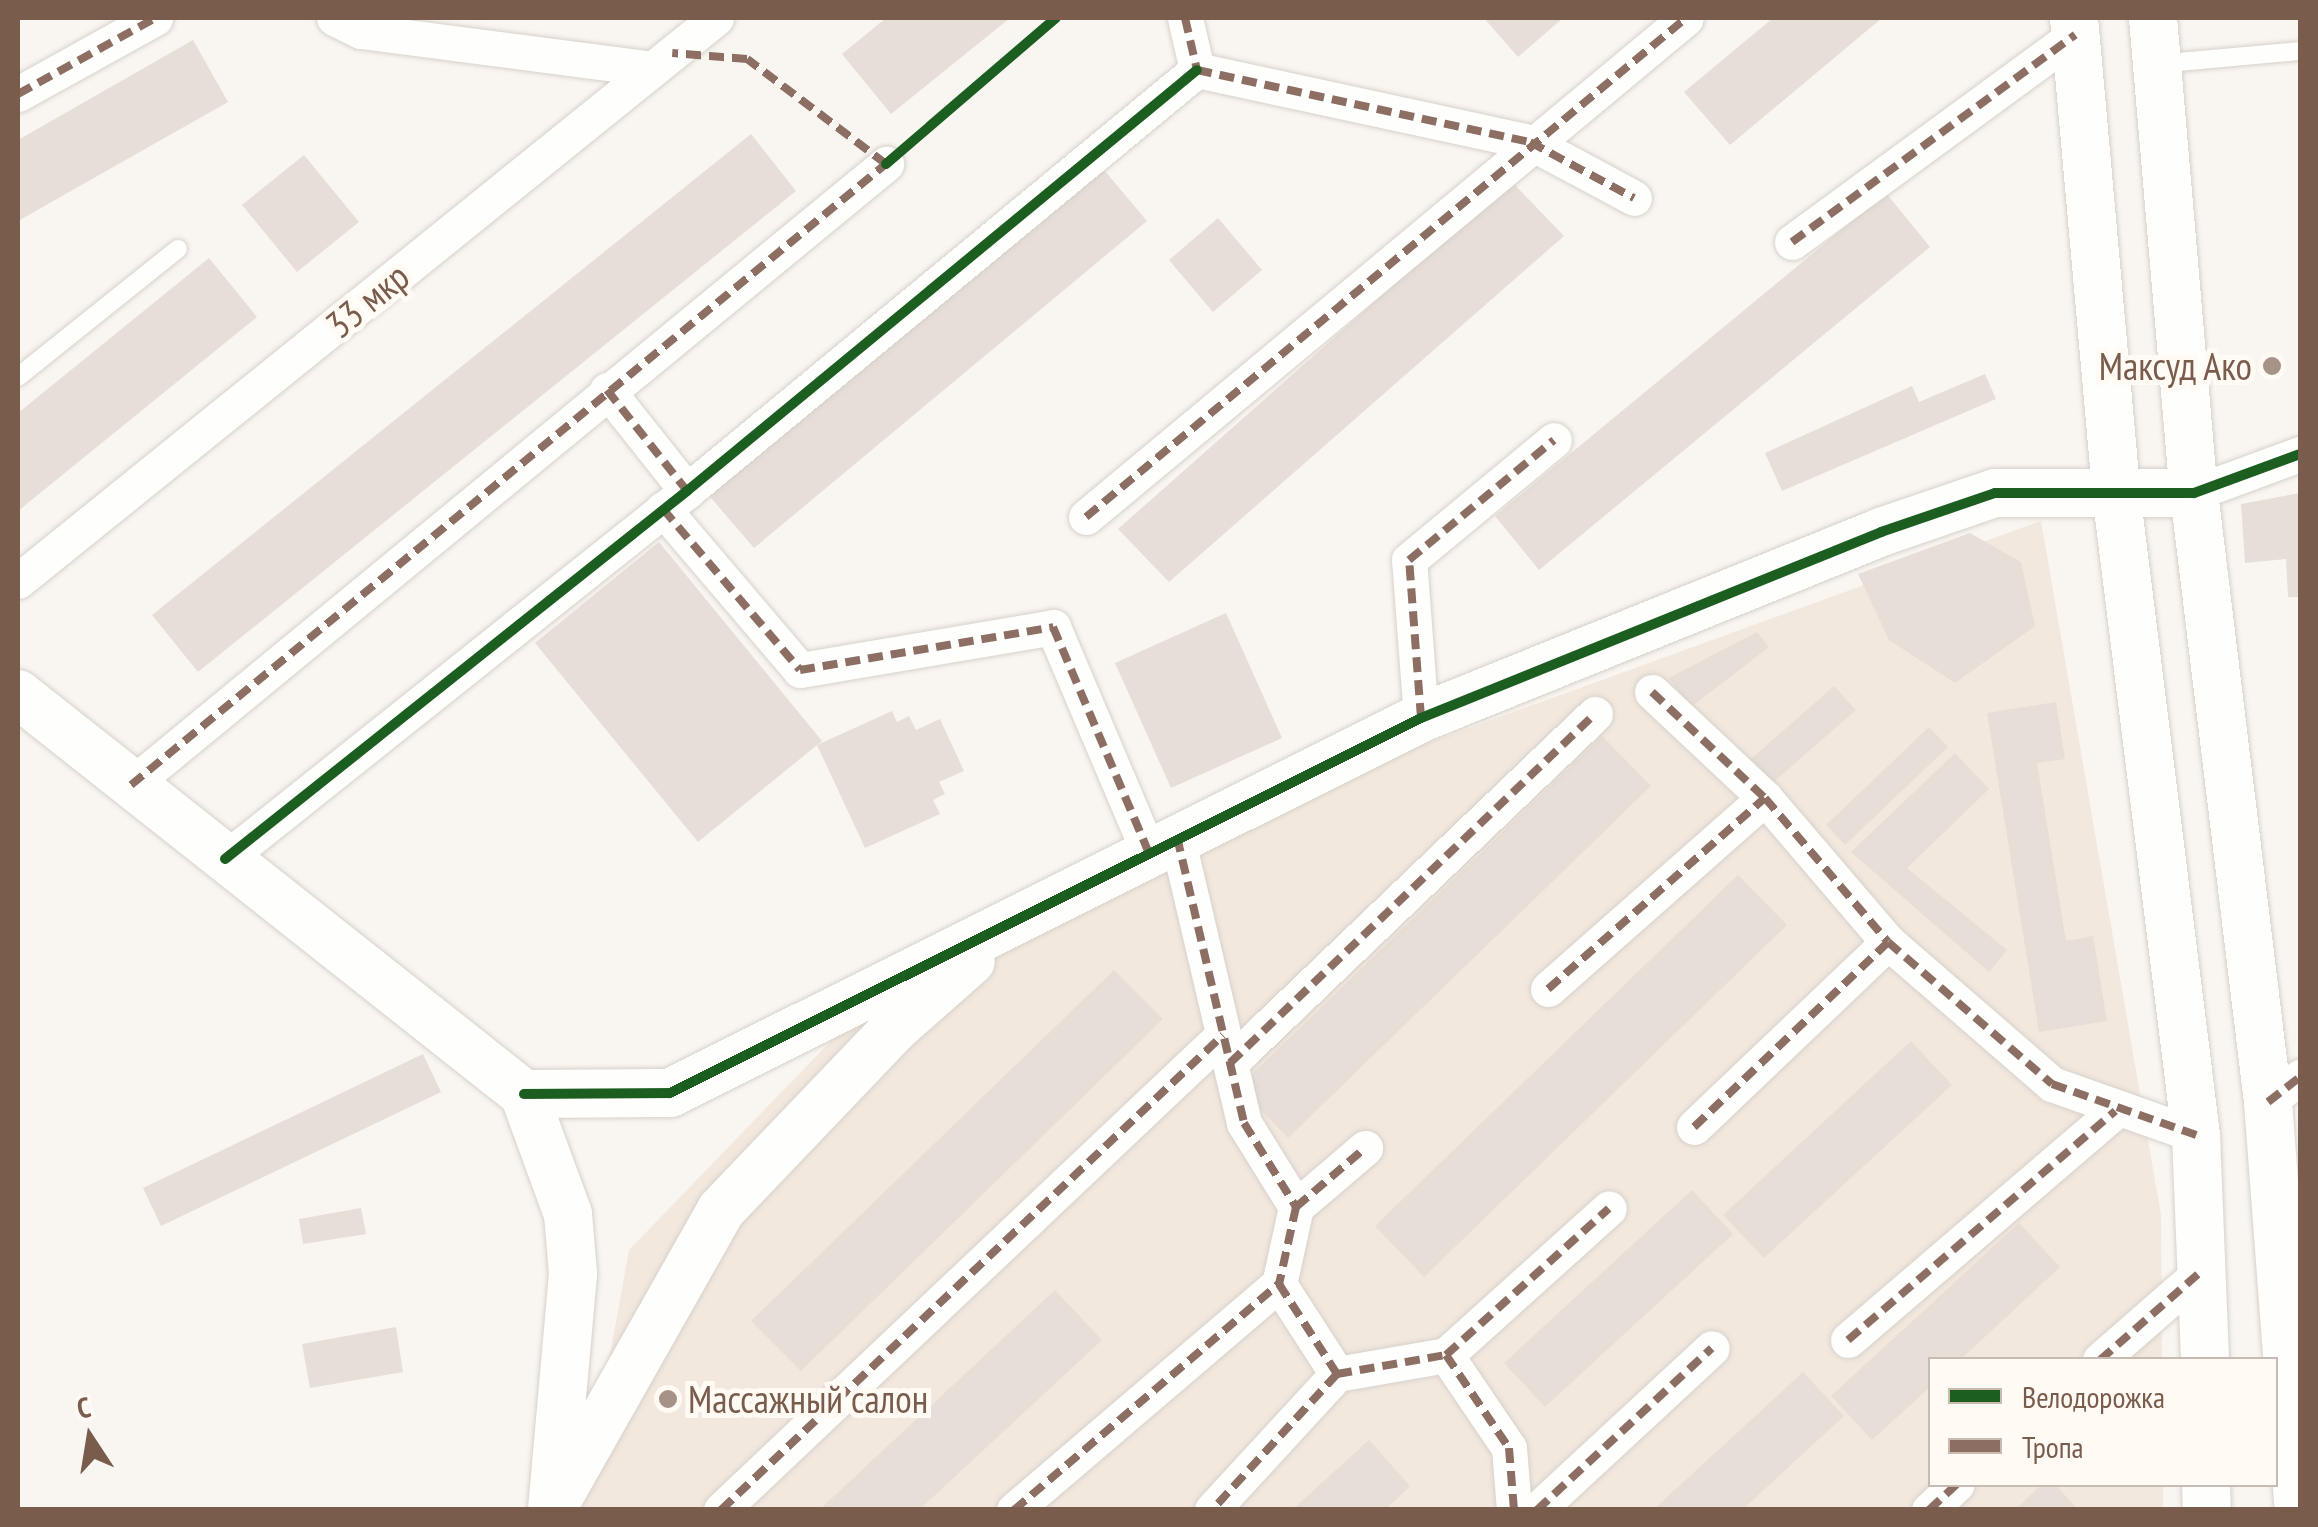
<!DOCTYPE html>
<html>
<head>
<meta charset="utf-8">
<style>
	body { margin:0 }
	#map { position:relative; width:2318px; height:1527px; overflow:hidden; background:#f9f5f0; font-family:"PT Sans Narrow",sans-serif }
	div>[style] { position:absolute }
	.residential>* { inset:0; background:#f2e8de }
	.building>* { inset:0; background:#e6ded7 }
	.roads { filter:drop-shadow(0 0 2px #d7d1cb) drop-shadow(0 0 2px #d7d1cb) }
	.lane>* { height:18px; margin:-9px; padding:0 9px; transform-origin:9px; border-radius:9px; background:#fefefd }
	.street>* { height:35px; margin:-17.5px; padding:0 17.5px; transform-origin:17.5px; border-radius:17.5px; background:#fefefd }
	.secondary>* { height:48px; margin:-24px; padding:0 24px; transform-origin:24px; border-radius:24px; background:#fefefd }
	.quiet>* { height:8px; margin-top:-4px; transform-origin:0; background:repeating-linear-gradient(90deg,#8d6e63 0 15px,transparent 0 23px) }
	.cycleway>* { height:10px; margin:-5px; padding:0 5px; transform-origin:5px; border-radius:5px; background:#1b5e20 }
	.dots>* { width:28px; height:28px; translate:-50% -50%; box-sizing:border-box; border:5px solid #fffaf3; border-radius:50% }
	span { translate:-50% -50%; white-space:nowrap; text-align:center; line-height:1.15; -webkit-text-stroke:10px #fffaf3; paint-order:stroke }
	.street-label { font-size:38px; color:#7a5c4d }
	.poi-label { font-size:38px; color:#7a5c4d }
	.right { translate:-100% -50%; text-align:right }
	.left { translate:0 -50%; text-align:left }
	.frame { position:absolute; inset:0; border:20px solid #7a5c4d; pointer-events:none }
	.legend { position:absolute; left:1928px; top:1357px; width:350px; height:130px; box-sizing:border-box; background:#fffaf3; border:2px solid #cabbb1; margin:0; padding:12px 18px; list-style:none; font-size:30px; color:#7a5c4d }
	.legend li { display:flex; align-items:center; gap:20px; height:50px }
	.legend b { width:50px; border:2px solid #cabbb1 }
	.north { position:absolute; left:40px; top:1387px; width:100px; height:100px; -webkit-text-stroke:8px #fffaf3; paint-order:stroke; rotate:348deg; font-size:28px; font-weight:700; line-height:40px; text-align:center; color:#7a5c4d }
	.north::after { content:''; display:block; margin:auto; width:35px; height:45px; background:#7a5c4d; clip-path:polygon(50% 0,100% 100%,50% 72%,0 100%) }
</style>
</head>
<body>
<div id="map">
	<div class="residential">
		<div style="clip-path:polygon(2041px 521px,2161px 1215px,2162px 1359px,1930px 1360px,1930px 1484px,2163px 1485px,2163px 1509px,582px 1510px,629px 1250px,857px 1014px,1351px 771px)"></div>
	</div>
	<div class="building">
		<div style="clip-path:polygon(886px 18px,1010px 18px,891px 114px,842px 54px)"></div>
		<div style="clip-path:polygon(1484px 18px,1563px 18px,1518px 57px)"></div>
		<div style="clip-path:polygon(1773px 18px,1882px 18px,1730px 145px,1684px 92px)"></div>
		<div style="clip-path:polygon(193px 40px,228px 102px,18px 221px,18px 140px)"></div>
		<div style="clip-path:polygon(751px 134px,796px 191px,198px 672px,152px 615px)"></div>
		<div style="clip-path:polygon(304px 155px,359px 222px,297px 272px,242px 205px)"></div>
		<div style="clip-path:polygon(1099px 164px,1147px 221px,754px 548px,706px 492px)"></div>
		<div style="clip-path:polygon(1511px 181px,1564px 236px,1169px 582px,1118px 529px)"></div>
		<div style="clip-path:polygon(1886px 193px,1930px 247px,1539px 570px,1495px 516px)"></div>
		<div style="clip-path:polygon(1218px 218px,1262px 270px,1213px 312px,1169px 260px)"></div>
		<div style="clip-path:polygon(209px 258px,257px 317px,18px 511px,18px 413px)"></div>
		<div style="clip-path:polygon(1985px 374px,1996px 399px,1782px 491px,1765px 453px,1912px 386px,1919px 402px)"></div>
		<div style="clip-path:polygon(2300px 493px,2300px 597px,2288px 597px,2286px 559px,2245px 563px,2241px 504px)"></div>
		<div style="clip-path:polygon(1970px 533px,2021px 562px,2035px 626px,1955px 683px,1889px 640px,1858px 574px)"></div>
		<div style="clip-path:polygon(659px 542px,822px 741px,698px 842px,535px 643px)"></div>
		<div style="clip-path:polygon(1226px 613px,1282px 738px,1171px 788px,1115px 663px)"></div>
		<div style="clip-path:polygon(1757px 632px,1769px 647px,1691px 707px,1669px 678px)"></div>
		<div style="clip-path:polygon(1834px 686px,1856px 710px,1771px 784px,1750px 760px)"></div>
		<div style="clip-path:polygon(2056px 702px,2065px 759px,2037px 763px,2066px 941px,2093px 936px,2107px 1021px,2039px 1032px,1987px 713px)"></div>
		<div style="clip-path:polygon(892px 711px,897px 722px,909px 716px,916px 730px,940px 719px,964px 771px,939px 782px,945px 794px,933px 800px,940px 814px,865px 848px,817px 745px)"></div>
		<div style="clip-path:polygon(1929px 727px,1948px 747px,1845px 845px,1826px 825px)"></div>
		<div style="clip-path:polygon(1602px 736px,1651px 786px,1288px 1138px,1239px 1087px)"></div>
		<div style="clip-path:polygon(1955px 753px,1989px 789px,1907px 868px,2007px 950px,1989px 972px,1851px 852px)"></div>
		<div style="clip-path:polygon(1738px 875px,1787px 925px,1424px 1277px,1375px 1226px)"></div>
		<div style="clip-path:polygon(1114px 970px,1163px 1019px,801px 1371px,751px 1321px)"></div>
		<div style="clip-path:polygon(1911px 1041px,1952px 1085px,1764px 1258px,1723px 1215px)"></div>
		<div style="clip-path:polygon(423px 1054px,441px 1092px,161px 1226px,143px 1188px)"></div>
		<div style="clip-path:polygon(1692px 1190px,1733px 1234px,1545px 1407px,1504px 1363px)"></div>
		<div style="clip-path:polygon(361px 1208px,366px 1234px,303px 1244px,299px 1219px)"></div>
		<div style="clip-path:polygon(2019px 1223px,2060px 1267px,1960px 1360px,1930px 1360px,1930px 1387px,1872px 1440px,1831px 1396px)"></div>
		<div style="clip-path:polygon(1055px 1290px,1102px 1340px,919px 1510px,819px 1510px)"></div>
		<div style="clip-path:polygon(396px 1327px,403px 1372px,310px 1388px,302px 1344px)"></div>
		<div style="clip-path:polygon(1803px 1372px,1844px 1416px,1742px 1510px,1653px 1510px)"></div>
		<div style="clip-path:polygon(1369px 1440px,1410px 1486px,1385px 1510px,1292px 1510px)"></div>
		<div style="clip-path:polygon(2042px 1484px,2055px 1484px,2078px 1510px,2015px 1510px)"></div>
	</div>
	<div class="roads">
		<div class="lane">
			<div style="left:2157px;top:64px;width:144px;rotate:-5.2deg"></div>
			<div style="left:18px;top:377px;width:205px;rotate:-38.7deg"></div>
		</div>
		<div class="street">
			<div style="left:334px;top:18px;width:30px;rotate:26deg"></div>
			<div style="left:361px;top:31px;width:294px;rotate:7.4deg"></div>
			<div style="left:1185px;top:18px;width:53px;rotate:77deg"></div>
			<div style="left:1197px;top:70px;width:341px;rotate:12.2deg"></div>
			<div style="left:1530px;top:142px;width:118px;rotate:28.3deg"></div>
			<div style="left:18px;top:94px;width:157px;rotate:-29deg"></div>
			<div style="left:1792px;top:242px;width:351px;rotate:-36.2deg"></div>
			<div style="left:607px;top:390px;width:129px;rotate:51.6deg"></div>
			<div style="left:2194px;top:493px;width:113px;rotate:-20.2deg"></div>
			<div style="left:663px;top:509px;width:211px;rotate:49.6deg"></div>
			<div style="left:800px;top:670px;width:257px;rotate:-9.6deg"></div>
			<div style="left:1053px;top:627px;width:243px;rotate:67deg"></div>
			<div style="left:1086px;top:517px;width:780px;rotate:-39.75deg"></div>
			<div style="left:18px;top:581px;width:897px;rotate:-38.89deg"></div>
			<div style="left:1652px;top:692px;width:155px;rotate:43.2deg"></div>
			<div style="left:1765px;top:798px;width:189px;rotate:49.5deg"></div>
			<div style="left:1421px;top:718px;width:158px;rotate:-94.3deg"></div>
			<div style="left:1409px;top:560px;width:188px;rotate:-39.6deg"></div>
			<div style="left:131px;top:785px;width:978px;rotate:-39.44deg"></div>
			<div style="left:1177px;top:837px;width:294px;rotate:76.8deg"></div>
			<div style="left:1244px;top:1123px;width:99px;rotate:58.2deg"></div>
			<div style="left:1296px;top:1207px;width:79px;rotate:102.4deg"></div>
			<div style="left:1279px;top:1284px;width:107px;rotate:57.2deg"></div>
			<div style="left:1337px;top:1374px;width:185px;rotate:132.6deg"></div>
			<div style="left:225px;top:859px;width:591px;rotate:-38.54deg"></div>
			<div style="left:687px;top:491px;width:661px;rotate:-39.54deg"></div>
			<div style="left:1548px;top:989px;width:289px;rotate:-41.4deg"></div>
			<div style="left:1230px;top:1063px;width:505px;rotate:-43.72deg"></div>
			<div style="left:2268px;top:1102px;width:41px;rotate:-38deg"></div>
			<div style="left:1694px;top:1127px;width:268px;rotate:-43.6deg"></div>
			<div style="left:1888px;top:942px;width:217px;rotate:40.9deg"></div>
			<div style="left:2052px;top:1084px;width:153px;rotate:19.5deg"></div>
			<div style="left:1296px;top:1207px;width:91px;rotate:-40.5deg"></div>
			<div style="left:1848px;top:1340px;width:352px;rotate:-40.6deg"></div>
			<div style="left:1446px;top:1355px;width:112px;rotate:55.9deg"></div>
			<div style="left:1509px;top:1448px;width:62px;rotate:85.4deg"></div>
			<div style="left:2100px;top:1360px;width:138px;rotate:-41.2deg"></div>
			<div style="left:1337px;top:1374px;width:111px;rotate:-9.9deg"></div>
			<div style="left:1446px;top:1355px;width:219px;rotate:-42deg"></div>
			<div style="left:721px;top:1510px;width:691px;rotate:-43.42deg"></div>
			<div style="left:1014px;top:1510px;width:348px;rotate:-40.5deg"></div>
			<div style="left:1537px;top:1510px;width:238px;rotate:-42.8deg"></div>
			<div style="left:1929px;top:1510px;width:38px;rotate:-43deg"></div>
		</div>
		<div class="secondary">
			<div style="left:2074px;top:18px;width:476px;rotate:84.9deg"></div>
			<div style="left:2116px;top:492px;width:648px;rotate:82.91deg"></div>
			<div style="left:2196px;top:1135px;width:225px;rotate:87.7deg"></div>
			<div style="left:2153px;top:18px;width:477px;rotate:85.1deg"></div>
			<div style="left:2194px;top:493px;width:613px;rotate:83.07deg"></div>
			<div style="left:2268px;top:1102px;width:409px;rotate:85.7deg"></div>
			<div style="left:18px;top:694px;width:645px;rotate:38.33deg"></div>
			<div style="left:524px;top:1094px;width:128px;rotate:69.9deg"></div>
			<div style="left:568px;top:1214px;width:60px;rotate:85.2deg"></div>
			<div style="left:573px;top:1274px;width:237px;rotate:95.1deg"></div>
			<div style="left:524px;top:1094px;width:146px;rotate:-0.4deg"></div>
			<div style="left:670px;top:1093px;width:839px;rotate:-26.53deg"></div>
			<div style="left:1421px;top:718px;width:496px;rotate:-22deg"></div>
			<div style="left:1881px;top:532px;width:120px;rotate:-18.9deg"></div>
			<div style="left:1995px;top:493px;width:199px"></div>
			<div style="left:2206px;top:1484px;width:26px;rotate:88deg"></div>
			<div style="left:561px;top:1493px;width:325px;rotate:-60.5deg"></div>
			<div style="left:721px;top:1210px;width:252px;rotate:-46.3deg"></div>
			<div style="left:895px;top:1028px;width:101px;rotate:-41.4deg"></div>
		</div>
	</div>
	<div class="quiet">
		<div style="left:1185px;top:18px;width:53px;rotate:77deg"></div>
		<div style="left:1197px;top:70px;width:341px;rotate:12.2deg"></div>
		<div style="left:1530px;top:142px;width:118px;rotate:28.3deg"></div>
		<div style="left:18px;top:94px;width:157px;rotate:-29deg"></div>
		<div style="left:1792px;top:242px;width:351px;rotate:-36.2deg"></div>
		<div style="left:607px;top:390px;width:129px;rotate:51.6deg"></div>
		<div style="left:663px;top:509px;width:211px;rotate:49.6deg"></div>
		<div style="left:800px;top:670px;width:257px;rotate:-9.6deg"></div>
		<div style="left:1053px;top:627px;width:243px;rotate:67deg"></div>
		<div style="left:1086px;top:517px;width:780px;rotate:-39.75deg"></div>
		<div style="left:1652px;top:692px;width:155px;rotate:43.2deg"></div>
		<div style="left:1765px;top:798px;width:189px;rotate:49.5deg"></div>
		<div style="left:1421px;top:718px;width:158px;rotate:-94.3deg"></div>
		<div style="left:1409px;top:560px;width:188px;rotate:-39.6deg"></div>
		<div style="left:131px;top:785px;width:978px;rotate:-39.44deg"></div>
		<div style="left:886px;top:164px;width:174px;rotate:-142.9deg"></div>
		<div style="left:747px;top:59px;width:75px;rotate:-175.4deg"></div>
		<div style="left:1177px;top:837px;width:294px;rotate:76.8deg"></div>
		<div style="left:1244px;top:1123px;width:99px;rotate:58.2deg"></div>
		<div style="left:1296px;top:1207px;width:79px;rotate:102.4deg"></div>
		<div style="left:1279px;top:1284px;width:107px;rotate:57.2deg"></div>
		<div style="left:1337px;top:1374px;width:185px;rotate:132.6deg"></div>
		<div style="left:1548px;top:989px;width:289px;rotate:-41.4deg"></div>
		<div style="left:1230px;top:1063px;width:505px;rotate:-43.72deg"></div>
		<div style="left:2268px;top:1102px;width:41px;rotate:-38deg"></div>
		<div style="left:1694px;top:1127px;width:268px;rotate:-43.6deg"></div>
		<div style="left:1888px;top:942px;width:217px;rotate:40.9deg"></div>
		<div style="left:2052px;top:1084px;width:153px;rotate:19.5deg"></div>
		<div style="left:1296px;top:1207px;width:91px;rotate:-40.5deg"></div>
		<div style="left:1848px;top:1340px;width:352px;rotate:-40.6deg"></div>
		<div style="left:1446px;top:1355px;width:112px;rotate:55.9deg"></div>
		<div style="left:1509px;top:1448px;width:62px;rotate:85.4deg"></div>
		<div style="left:2100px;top:1360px;width:138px;rotate:-41.2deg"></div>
		<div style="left:1337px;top:1374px;width:111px;rotate:-9.9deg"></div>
		<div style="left:1446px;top:1355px;width:219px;rotate:-42deg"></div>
		<div style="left:721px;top:1510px;width:691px;rotate:-43.42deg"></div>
		<div style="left:1014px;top:1510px;width:348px;rotate:-40.5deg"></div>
		<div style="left:1537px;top:1510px;width:238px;rotate:-42.8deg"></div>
		<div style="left:1929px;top:1510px;width:38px;rotate:-43deg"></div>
	</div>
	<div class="cycleway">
		<div style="left:886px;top:164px;width:224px;rotate:-40.7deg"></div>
		<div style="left:225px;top:859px;width:591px;rotate:-38.54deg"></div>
		<div style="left:687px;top:491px;width:661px;rotate:-39.54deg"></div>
		<div style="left:524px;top:1094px;width:146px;rotate:-0.4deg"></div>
		<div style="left:670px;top:1093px;width:839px;rotate:-26.53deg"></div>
		<div style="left:1421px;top:718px;width:496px;rotate:-22deg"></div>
		<div style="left:1881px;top:532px;width:120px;rotate:-18.9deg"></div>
		<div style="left:1995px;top:493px;width:199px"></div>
		<div style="left:2194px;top:493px;width:113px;rotate:-20.2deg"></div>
	</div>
	<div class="dots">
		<div style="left:2272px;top:366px;background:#a69286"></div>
		<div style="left:668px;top:1399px;background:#a69286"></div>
	</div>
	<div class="street-label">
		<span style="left:367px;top:300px;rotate:-39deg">33 мкр</span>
	</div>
	<div class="poi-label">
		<span class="right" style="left:2252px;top:366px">Максуд Ако</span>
		<span class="left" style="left:688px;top:1399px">Массажный салон</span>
	</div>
	<div class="frame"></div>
	<ul class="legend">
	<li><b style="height:12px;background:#1b5e20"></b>Велодорожка</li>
	<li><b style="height:12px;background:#8d6e63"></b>Тропа</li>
	</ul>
	<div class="north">С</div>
</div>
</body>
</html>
